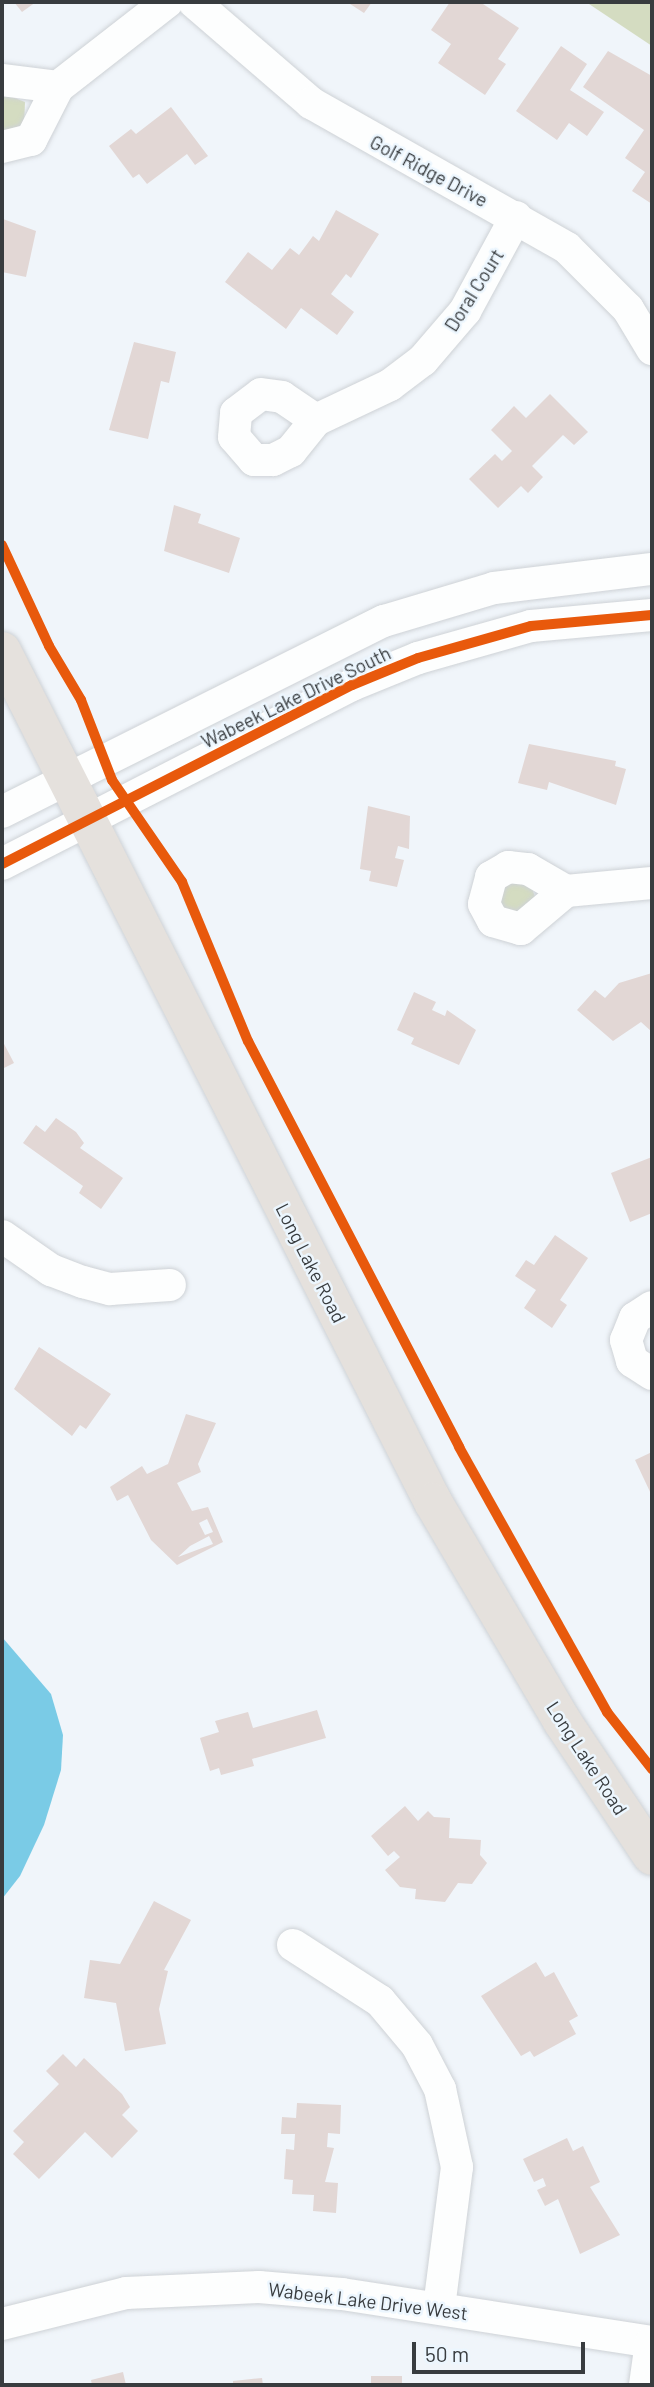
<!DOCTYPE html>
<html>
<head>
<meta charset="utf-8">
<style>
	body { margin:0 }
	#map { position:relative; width:654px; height:2387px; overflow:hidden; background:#f0f5fa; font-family:Barlow,sans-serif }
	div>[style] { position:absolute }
	.green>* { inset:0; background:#d4dcc1 }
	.water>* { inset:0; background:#7acbe6 }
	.building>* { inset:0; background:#e2d7d5 }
	.roads { filter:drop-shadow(0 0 2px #ced2d6) drop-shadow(0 0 2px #ced2d6) }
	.minor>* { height:32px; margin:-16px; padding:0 16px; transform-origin:16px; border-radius:16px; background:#fdfefe }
	.major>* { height:38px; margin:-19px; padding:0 19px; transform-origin:19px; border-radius:19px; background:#e5e1dd }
	.cycleway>* { height:10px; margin:-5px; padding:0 5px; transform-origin:5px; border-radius:5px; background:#e8590c }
	span { translate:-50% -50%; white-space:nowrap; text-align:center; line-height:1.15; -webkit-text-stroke:5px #ecf6fe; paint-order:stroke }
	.street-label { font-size:19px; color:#383c3f }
	.frame { position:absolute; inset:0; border:4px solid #383c3f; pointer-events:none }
	.scale { position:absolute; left:412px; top:2342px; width:173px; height:32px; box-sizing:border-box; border:4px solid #383c3f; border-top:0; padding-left:9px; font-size:21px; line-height:24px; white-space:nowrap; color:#383c3f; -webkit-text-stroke:5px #ecf6fe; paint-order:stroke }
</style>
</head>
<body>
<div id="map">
	<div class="green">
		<div style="clip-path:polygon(586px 2px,652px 2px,652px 46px)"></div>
		<div style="clip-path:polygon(2px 93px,25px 102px,24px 127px,2px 133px)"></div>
		<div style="clip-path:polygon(506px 880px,531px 885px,536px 900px,508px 919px,494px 893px)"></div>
	</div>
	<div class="water">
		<div style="clip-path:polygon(2px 1637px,51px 1694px,63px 1735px,61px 1770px,44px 1825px,20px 1876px,2px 1899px)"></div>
	</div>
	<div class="building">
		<div style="clip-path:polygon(14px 2px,36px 2px,22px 12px)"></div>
		<div style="clip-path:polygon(347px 2px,372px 2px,364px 13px)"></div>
		<div style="clip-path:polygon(450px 2px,480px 2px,519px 28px,498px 59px,506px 64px,485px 95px,438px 63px,451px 44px,431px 30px)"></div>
		<div style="clip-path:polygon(561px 46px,587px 64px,570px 90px,604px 112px,587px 136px,569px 123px,557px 140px,516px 111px)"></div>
		<div style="clip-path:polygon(608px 51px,652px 76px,652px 204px,632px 191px,645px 172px,625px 158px,644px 130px,583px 87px)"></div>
		<div style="clip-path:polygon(171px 107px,208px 156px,195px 165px,187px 154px,147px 184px,139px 174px,133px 178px,109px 146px,131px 129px,136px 134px)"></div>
		<div style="clip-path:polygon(336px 210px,379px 234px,351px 278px,346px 274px,331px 294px,354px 312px,337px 335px,301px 308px,286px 329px,225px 282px,248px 252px,272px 270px,290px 248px,299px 255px,313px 236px,319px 241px)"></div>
		<div style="clip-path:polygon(3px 219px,36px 231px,26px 277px,2px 272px)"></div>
		<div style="clip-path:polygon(134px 342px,176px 352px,169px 383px,161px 381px,148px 439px,109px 430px)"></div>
		<div style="clip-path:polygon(550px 394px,588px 432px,574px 445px,563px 435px,532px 466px,543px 477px,528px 493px,521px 486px,498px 508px,469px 479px,495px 454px,502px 461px,512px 451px,491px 430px,514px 406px,526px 418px)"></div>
		<div style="clip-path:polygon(174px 505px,201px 514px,198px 523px,240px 538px,229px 573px,164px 551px)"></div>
		<div style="clip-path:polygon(529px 744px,616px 761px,615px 766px,626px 769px,616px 805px,549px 782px,547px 790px,518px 783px)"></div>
		<div style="clip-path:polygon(368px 806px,410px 816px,409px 849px,398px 846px,395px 858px,404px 860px,397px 887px,369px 881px,371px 871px,360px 869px)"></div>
		<div style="clip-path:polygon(652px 973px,652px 1032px,641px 1022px,613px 1041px,577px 1010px,595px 990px,605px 998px,619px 983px)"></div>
		<div style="clip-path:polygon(414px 992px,436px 1002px,432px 1010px,445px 1016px,447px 1010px,476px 1030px,459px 1065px,411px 1044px,414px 1038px,397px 1030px)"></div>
		<div style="clip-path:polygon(2px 1040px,14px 1063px,2px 1069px)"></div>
		<div style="clip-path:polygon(56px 1118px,76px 1132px,84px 1143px,80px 1148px,123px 1178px,101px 1209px,79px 1193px,83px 1186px,23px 1143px,36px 1125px,45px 1132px)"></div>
		<div style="clip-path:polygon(652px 1157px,652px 1213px,630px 1222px,611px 1173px)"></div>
		<div style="clip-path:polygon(555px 1235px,588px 1258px,560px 1300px,567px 1305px,552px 1328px,524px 1308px,536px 1290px,515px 1276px,526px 1260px,534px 1265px)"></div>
		<div style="clip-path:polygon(39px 1347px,111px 1394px,86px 1429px,80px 1425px,72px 1436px,14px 1389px)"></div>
		<div style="clip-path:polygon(evenodd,186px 1414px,216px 1423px,198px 1464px,201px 1472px,177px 1483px,192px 1511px,208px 1507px,223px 1542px,177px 1565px,151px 1540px,128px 1495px,117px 1501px,110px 1487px,142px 1466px,147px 1474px,168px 1464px,186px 1414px,207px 1519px,213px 1532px,205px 1535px,199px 1523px,207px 1519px,186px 1414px,209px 1536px,213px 1544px,178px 1557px,190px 1546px,209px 1536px)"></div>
		<div style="clip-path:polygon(652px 1452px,652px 1496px,635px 1460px)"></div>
		<div style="clip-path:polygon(317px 1710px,326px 1738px,252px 1759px,254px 1766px,221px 1775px,219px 1768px,210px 1771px,200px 1738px,219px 1732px,215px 1721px,248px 1712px,253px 1728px)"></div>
		<div style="clip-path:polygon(405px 1806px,418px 1821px,428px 1811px,434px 1817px,450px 1818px,449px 1838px,481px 1840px,480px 1855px,487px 1863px,472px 1884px,458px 1883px,445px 1902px,415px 1899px,416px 1889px,400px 1887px,385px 1870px,400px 1857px,394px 1851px,388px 1856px,371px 1836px)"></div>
		<div style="clip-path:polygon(154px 1901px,191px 1920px,164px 1970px,168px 1971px,159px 2009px,166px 2044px,125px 2051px,116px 2003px,84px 1998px,90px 1960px,120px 1964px)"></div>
		<div style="clip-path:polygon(536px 1962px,545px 1977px,554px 1972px,578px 2016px,569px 2021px,576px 2034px,534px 2057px,530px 2051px,521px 2056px,481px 1996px)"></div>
		<div style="clip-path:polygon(63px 2054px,76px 2067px,84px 2058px,122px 2094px,130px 2107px,122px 2115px,138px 2131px,112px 2158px,85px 2132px,39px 2179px,13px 2154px,24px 2142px,13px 2131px,59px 2084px,46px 2071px)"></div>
		<div style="clip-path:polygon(297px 2103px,341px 2105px,340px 2134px,328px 2133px,327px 2147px,334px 2148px,325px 2182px,338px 2183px,336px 2213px,313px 2211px,314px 2195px,292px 2194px,293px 2180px,284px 2179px,286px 2149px,294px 2150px,295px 2134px,281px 2134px,282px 2117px,296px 2118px)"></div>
		<div style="clip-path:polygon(567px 2138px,573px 2151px,583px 2146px,600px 2182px,590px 2187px,620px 2235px,580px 2254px,558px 2199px,545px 2206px,537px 2190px,546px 2186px,543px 2178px,534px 2182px,523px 2159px)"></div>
		<div style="clip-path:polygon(123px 2372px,126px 2385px,92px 2385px,91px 2380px)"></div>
		<div style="clip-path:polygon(371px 2376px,402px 2376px,402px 2385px,371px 2385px)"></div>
		<div style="clip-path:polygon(262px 2378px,263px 2385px,233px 2385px,233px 2381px)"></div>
	</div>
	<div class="roads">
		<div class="minor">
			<div style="left:194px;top:2px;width:155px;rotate:40.8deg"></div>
			<div style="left:311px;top:103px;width:294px;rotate:29.5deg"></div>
			<div style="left:567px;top:248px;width:86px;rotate:45deg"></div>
			<div style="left:628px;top:309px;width:47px;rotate:59deg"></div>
			<div style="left:2px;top:80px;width:56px;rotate:7.1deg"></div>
			<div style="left:2px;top:147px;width:30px;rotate:-14deg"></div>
			<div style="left:31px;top:140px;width:59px;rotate:-63deg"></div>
			<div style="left:58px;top:87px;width:138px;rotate:-37.9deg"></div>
			<div style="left:316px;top:420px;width:40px;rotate:129deg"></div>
			<div style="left:291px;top:451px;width:20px;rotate:153deg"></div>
			<div style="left:273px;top:460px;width:19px;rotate:180deg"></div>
			<div style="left:254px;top:460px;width:30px;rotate:-131deg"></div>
			<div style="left:234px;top:437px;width:24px;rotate:-85deg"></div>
			<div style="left:236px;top:413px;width:31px;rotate:-37deg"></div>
			<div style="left:261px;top:394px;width:21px;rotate:8deg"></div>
			<div style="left:282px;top:397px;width:41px;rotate:34.1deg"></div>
			<div style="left:316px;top:420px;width:82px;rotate:-25.3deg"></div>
			<div style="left:390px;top:385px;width:41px;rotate:-37.1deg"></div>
			<div style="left:423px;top:360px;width:65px;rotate:-49.4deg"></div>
			<div style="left:465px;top:311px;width:107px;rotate:-61.5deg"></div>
			<div style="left:2px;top:812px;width:427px;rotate:-26.6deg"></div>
			<div style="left:384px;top:621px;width:115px;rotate:-16.7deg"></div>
			<div style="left:494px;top:588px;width:159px;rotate:-6.9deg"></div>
			<div style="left:2px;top:864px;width:393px;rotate:-27.1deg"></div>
			<div style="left:352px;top:685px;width:71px;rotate:-22.2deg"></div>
			<div style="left:418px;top:658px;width:117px;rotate:-15.8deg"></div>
			<div style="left:531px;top:626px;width:121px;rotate:-5.2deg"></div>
			<div style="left:566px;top:891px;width:59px;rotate:139.8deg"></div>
			<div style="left:521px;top:929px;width:29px;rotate:-164deg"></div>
			<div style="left:493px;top:921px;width:19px;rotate:-118deg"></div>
			<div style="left:484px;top:904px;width:28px;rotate:-75deg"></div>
			<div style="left:491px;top:877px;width:20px;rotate:-30deg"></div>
			<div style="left:508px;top:867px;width:20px;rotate:6deg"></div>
			<div style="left:528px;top:869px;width:44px;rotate:30.1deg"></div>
			<div style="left:566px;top:891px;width:86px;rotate:-5.3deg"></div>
			<div style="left:2px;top:1236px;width:60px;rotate:34.8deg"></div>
			<div style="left:51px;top:1270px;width:34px;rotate:21deg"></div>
			<div style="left:83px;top:1282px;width:28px;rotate:15deg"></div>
			<div style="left:110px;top:1289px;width:60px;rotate:-3.8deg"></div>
			<div style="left:652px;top:1307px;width:20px;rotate:147deg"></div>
			<div style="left:635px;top:1318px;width:24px;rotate:112deg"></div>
			<div style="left:626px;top:1340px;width:22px;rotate:74deg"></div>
			<div style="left:632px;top:1361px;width:24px;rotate:33deg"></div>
			<div style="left:293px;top:1945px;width:103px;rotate:32.8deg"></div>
			<div style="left:380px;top:2001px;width:57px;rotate:49.9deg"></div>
			<div style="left:417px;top:2045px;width:50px;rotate:62.4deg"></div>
			<div style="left:440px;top:2089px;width:80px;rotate:77.7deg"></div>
			<div style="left:457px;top:2167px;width:142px;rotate:97.3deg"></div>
			<div style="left:2px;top:2324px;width:128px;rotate:-14deg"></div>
			<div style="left:126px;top:2293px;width:133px;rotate:-2.6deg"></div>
			<div style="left:259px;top:2287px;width:83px;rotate:4.8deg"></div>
			<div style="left:342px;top:2294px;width:314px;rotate:8.8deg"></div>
			<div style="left:645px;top:2385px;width:43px;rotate:-82.1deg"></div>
		</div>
		<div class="major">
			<div style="left:2px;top:651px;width:954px;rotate:63.14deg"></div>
			<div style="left:433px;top:1502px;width:254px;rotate:59.5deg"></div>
			<div style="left:562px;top:1721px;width:162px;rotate:56.3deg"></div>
		</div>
	</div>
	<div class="cycleway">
		<div style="left:2px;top:545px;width:111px;rotate:65deg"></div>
		<div style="left:49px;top:646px;width:63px;rotate:59.3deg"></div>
		<div style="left:81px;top:700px;width:86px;rotate:68.8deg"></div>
		<div style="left:112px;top:780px;width:124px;rotate:55.5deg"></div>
		<div style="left:182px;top:882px;width:172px;rotate:67.5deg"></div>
		<div style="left:248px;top:1041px;width:458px;rotate:62.5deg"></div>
		<div style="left:459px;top:1447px;width:304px;rotate:60.8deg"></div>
		<div style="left:607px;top:1712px;width:73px;rotate:51.7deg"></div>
		<div style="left:2px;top:864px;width:393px;rotate:-27.1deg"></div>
		<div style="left:352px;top:685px;width:71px;rotate:-22.2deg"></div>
		<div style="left:418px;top:658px;width:117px;rotate:-15.8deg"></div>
		<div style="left:531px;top:626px;width:121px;rotate:-5.2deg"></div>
	</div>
	<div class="street-label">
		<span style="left:429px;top:171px;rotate:28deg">Golf Ridge Drive</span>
		<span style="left:474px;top:290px;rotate:-58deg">Doral Court</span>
		<span style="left:296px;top:697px;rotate:-26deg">Wabeek Lake Drive South</span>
		<span style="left:311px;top:1263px;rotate:63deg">Long Lake Road</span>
		<span style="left:587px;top:1758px;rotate:57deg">Long Lake Road</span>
		<span style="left:368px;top:2301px;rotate:7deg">Wabeek Lake Drive West</span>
	</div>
	<div class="frame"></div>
	<div class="scale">50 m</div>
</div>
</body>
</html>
